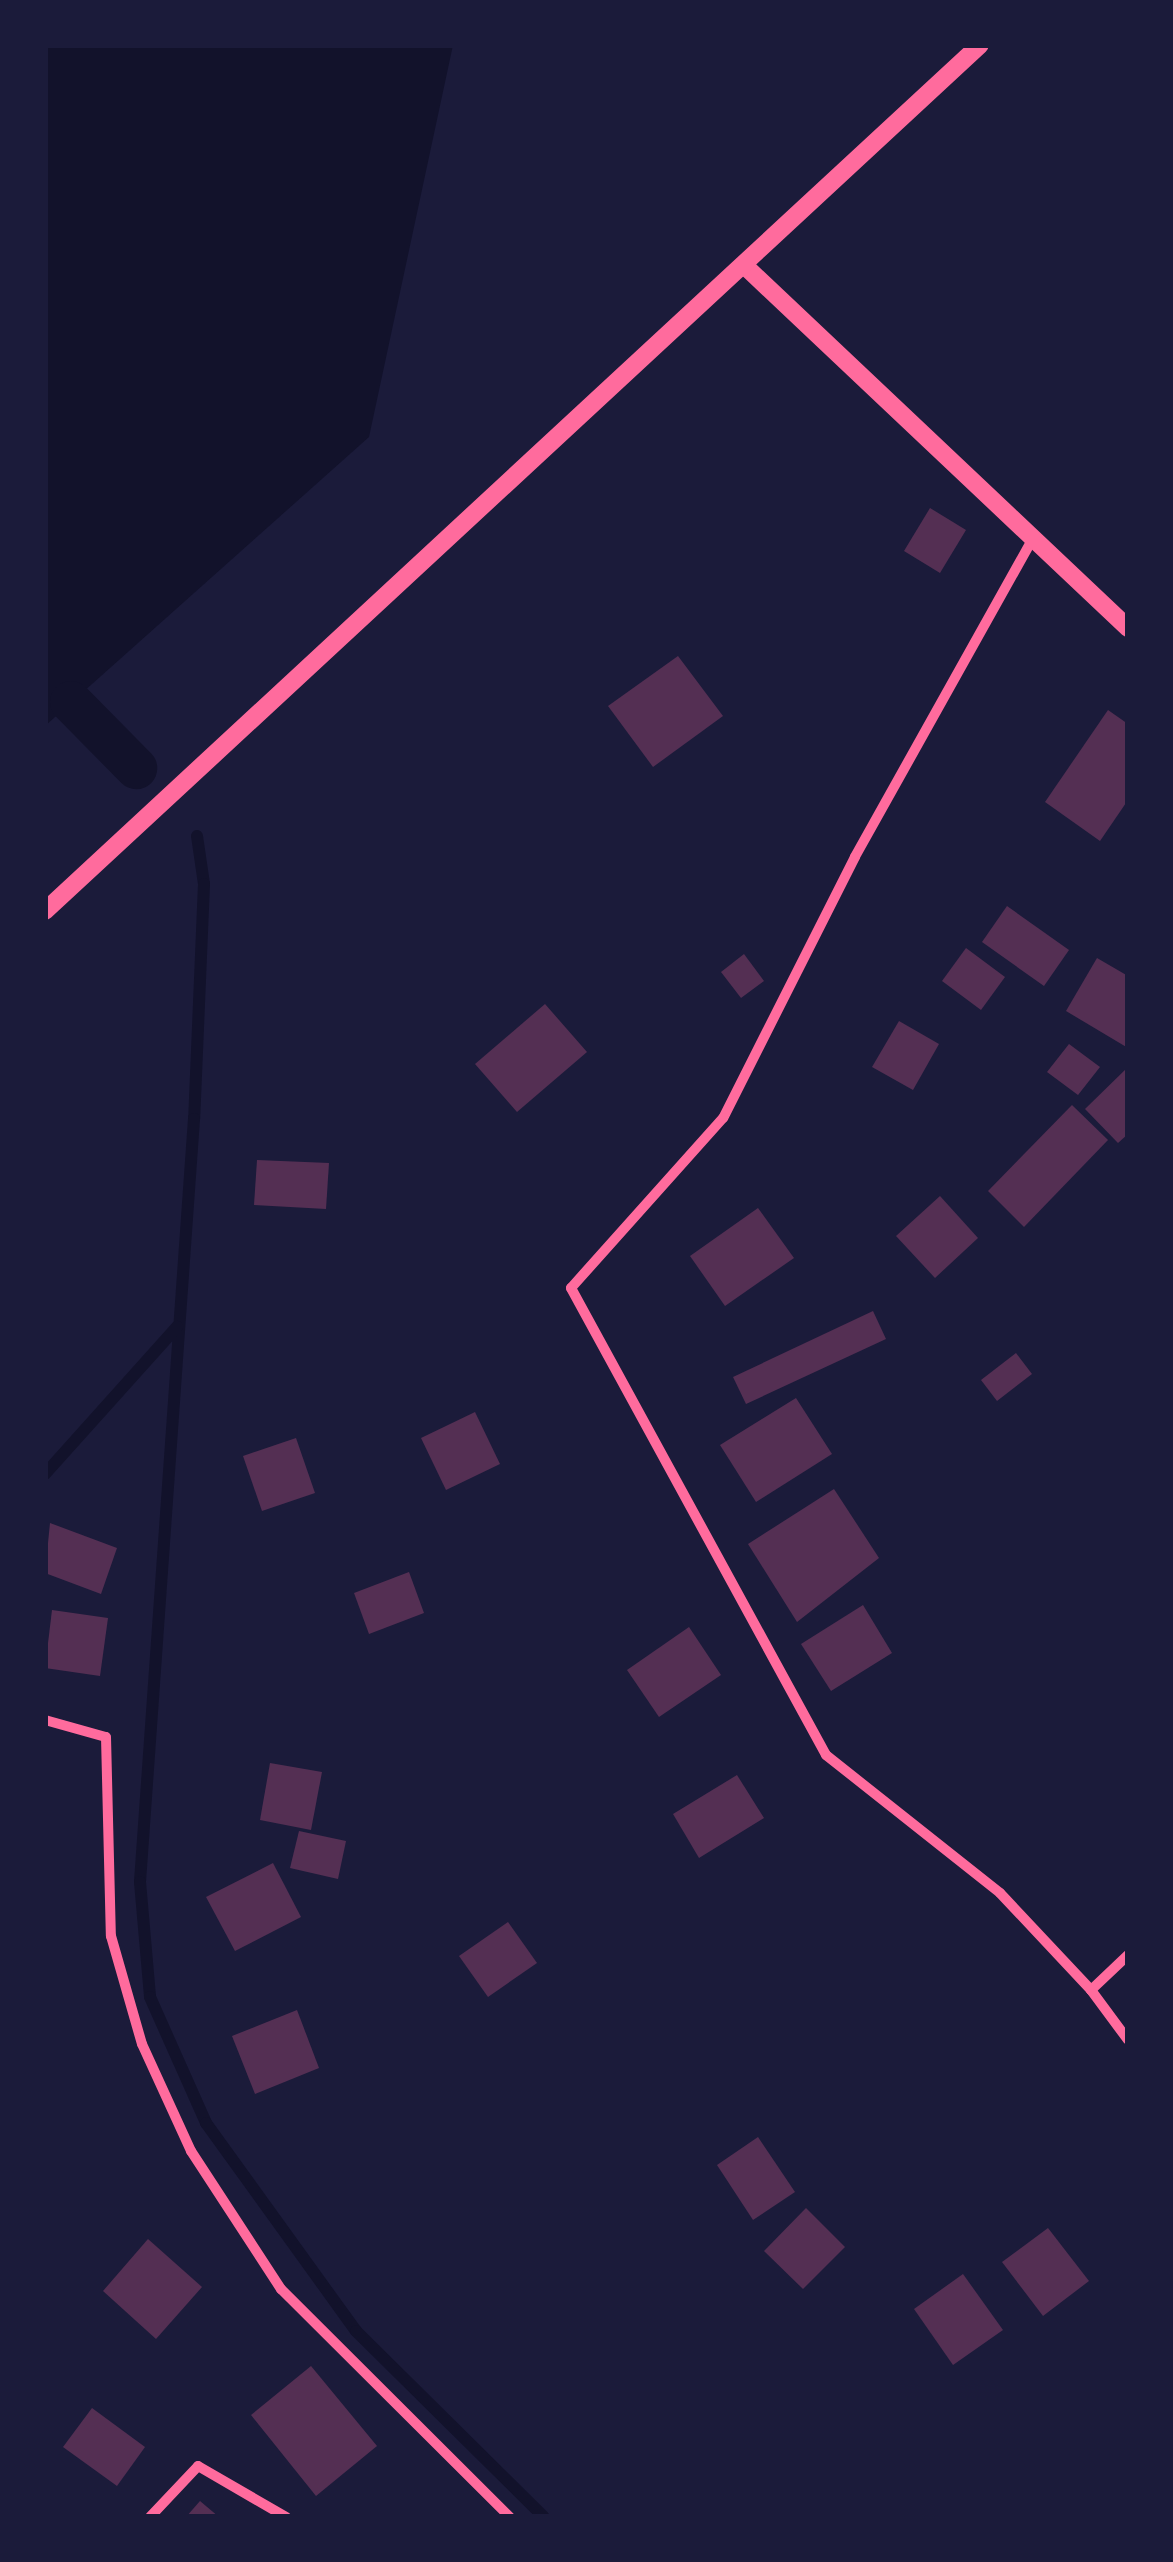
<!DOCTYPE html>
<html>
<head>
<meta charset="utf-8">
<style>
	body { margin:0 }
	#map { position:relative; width:1173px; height:2562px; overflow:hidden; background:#1b1b3a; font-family:"Golos Text",sans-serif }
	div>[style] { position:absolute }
	.water>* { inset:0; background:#12122b }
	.stream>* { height:12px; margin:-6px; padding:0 6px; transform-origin:6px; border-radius:6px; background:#12122b }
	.canal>* { height:42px; margin:-21px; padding:0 21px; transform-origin:21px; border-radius:21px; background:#12122b }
	.building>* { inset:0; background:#542f53 }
	.minor>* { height:10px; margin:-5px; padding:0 5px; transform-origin:5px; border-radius:5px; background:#ff6b9d }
	.tertiary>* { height:18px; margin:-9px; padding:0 9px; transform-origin:9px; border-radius:9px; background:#ff6b9d }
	span { translate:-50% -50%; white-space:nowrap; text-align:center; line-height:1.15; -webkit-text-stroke:8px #1b1b3a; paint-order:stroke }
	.frame { position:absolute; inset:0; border:48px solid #1b1b3a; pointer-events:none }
</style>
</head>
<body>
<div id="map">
	<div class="water">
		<div style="clip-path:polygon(45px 45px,453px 45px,369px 437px,45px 726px)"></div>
	</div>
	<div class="stream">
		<div style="left:197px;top:836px;width:49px;rotate:81.7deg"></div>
		<div style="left:204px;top:884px;width:235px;rotate:92.4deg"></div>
		<div style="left:194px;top:1119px;width:765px;rotate:94.05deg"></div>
		<div style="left:140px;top:1882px;width:115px;rotate:85deg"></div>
		<div style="left:150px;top:1997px;width:138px;rotate:66deg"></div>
		<div style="left:206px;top:2123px;width:256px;rotate:54.2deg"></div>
		<div style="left:356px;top:2331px;width:264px;rotate:44.7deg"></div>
		<div style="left:45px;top:1474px;width:198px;rotate:-48.1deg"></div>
	</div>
	<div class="canal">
		<div style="left:71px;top:702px;width:93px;rotate:45.4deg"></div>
	</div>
	<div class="building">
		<div style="clip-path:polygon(930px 508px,966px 530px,940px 573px,904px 551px)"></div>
		<div style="clip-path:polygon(678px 656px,723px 716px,653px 767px,608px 706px)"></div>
		<div style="clip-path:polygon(1108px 710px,1128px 724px,1128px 800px,1100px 841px,1045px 802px)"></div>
		<div style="clip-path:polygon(1007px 906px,1069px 950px,1044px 986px,982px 942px)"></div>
		<div style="clip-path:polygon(966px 948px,1005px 977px,981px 1010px,942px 981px)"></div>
		<div style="clip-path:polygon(744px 954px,764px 981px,741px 998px,721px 972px)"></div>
		<div style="clip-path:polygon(1097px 958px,1128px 976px,1128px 1048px,1066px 1011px)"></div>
		<div style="clip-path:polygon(545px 1004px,587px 1052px,517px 1112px,475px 1064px)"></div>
		<div style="clip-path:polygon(899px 1021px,939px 1044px,913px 1090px,872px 1067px)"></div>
		<div style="clip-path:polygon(1069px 1044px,1100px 1067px,1078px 1095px,1047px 1072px)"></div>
		<div style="clip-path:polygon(1128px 1067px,1128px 1134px,1118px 1143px,1085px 1109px)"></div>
		<div style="clip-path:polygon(1072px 1105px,1108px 1140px,1024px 1227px,988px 1191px)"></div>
		<div style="clip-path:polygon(257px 1160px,329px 1163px,326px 1209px,254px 1205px)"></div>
		<div style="clip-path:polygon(940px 1196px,978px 1238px,935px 1278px,896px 1236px)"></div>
		<div style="clip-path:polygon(758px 1208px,794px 1258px,725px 1306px,690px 1256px)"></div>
		<div style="clip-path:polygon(873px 1311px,886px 1339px,746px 1404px,733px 1377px)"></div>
		<div style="clip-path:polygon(1016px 1353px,1032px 1374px,997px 1401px,981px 1380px)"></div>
		<div style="clip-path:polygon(796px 1398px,832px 1454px,756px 1502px,720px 1445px)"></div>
		<div style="clip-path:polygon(475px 1412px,500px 1464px,446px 1490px,421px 1438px)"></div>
		<div style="clip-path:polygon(296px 1438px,315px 1493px,262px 1511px,243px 1456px)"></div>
		<div style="clip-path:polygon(834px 1489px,879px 1558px,797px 1622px,748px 1544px)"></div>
		<div style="clip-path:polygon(50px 1523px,117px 1548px,101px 1594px,45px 1573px)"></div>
		<div style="clip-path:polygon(409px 1572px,424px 1613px,369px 1634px,354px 1593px)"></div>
		<div style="clip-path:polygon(863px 1605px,892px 1653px,831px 1691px,801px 1644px)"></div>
		<div style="clip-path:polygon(52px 1610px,108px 1618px,100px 1676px,45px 1668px)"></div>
		<div style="clip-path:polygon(689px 1627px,721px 1675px,659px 1717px,627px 1670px)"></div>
		<div style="clip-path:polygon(270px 1763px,322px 1772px,311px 1830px,260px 1820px)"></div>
		<div style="clip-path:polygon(737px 1775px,764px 1818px,699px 1858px,673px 1814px)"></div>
		<div style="clip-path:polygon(299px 1831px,346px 1841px,338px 1879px,290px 1868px)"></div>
		<div style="clip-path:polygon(273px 1863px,301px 1917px,235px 1951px,206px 1897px)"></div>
		<div style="clip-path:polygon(508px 1922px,537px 1963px,488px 1997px,459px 1956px)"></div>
		<div style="clip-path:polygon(297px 2010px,319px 2068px,255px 2094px,232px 2036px)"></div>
		<div style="clip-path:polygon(758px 2137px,795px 2192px,753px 2220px,717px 2165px)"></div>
		<div style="clip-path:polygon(806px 2208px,845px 2247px,803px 2289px,764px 2251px)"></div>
		<div style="clip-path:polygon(1048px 2228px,1089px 2281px,1043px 2316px,1002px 2262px)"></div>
		<div style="clip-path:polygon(148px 2239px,202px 2287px,156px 2339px,103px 2291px)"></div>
		<div style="clip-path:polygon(963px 2274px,1003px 2330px,953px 2365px,914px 2309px)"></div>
		<div style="clip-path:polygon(311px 2366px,377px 2446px,316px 2496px,251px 2415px)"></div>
		<div style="clip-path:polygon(92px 2408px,145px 2447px,117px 2486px,63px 2447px)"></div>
		<div style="clip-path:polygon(200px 2501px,219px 2517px,186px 2517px)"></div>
	</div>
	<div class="minor">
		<div style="left:1032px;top:540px;width:363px;rotate:119.2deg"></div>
		<div style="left:855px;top:857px;width:292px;rotate:116.8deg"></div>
		<div style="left:723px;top:1118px;width:228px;rotate:131.8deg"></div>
		<div style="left:571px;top:1288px;width:532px;rotate:61.36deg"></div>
		<div style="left:826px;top:1755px;width:222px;rotate:38.4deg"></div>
		<div style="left:1000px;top:1893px;width:133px;rotate:46.8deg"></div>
		<div style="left:45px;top:1720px;width:63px;rotate:15.6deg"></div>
		<div style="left:106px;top:1737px;width:199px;rotate:88.6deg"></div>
		<div style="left:111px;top:1936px;width:112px;rotate:74deg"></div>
		<div style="left:142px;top:2044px;width:118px;rotate:65.4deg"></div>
		<div style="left:191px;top:2151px;width:165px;rotate:56.9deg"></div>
		<div style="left:281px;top:2289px;width:323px;rotate:44.9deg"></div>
		<div style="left:1128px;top:1955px;width:51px;rotate:136.6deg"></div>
		<div style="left:1091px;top:1990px;width:62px;rotate:53.5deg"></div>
		<div style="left:150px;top:2517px;width:70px;rotate:-46.7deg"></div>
		<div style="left:198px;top:2466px;width:102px;rotate:30.1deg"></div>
	</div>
	<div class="tertiary">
		<div style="left:746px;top:267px;width:526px;rotate:43.38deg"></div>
		<div style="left:45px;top:911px;width:1274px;rotate:-42.81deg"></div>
	</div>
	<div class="frame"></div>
</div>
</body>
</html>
